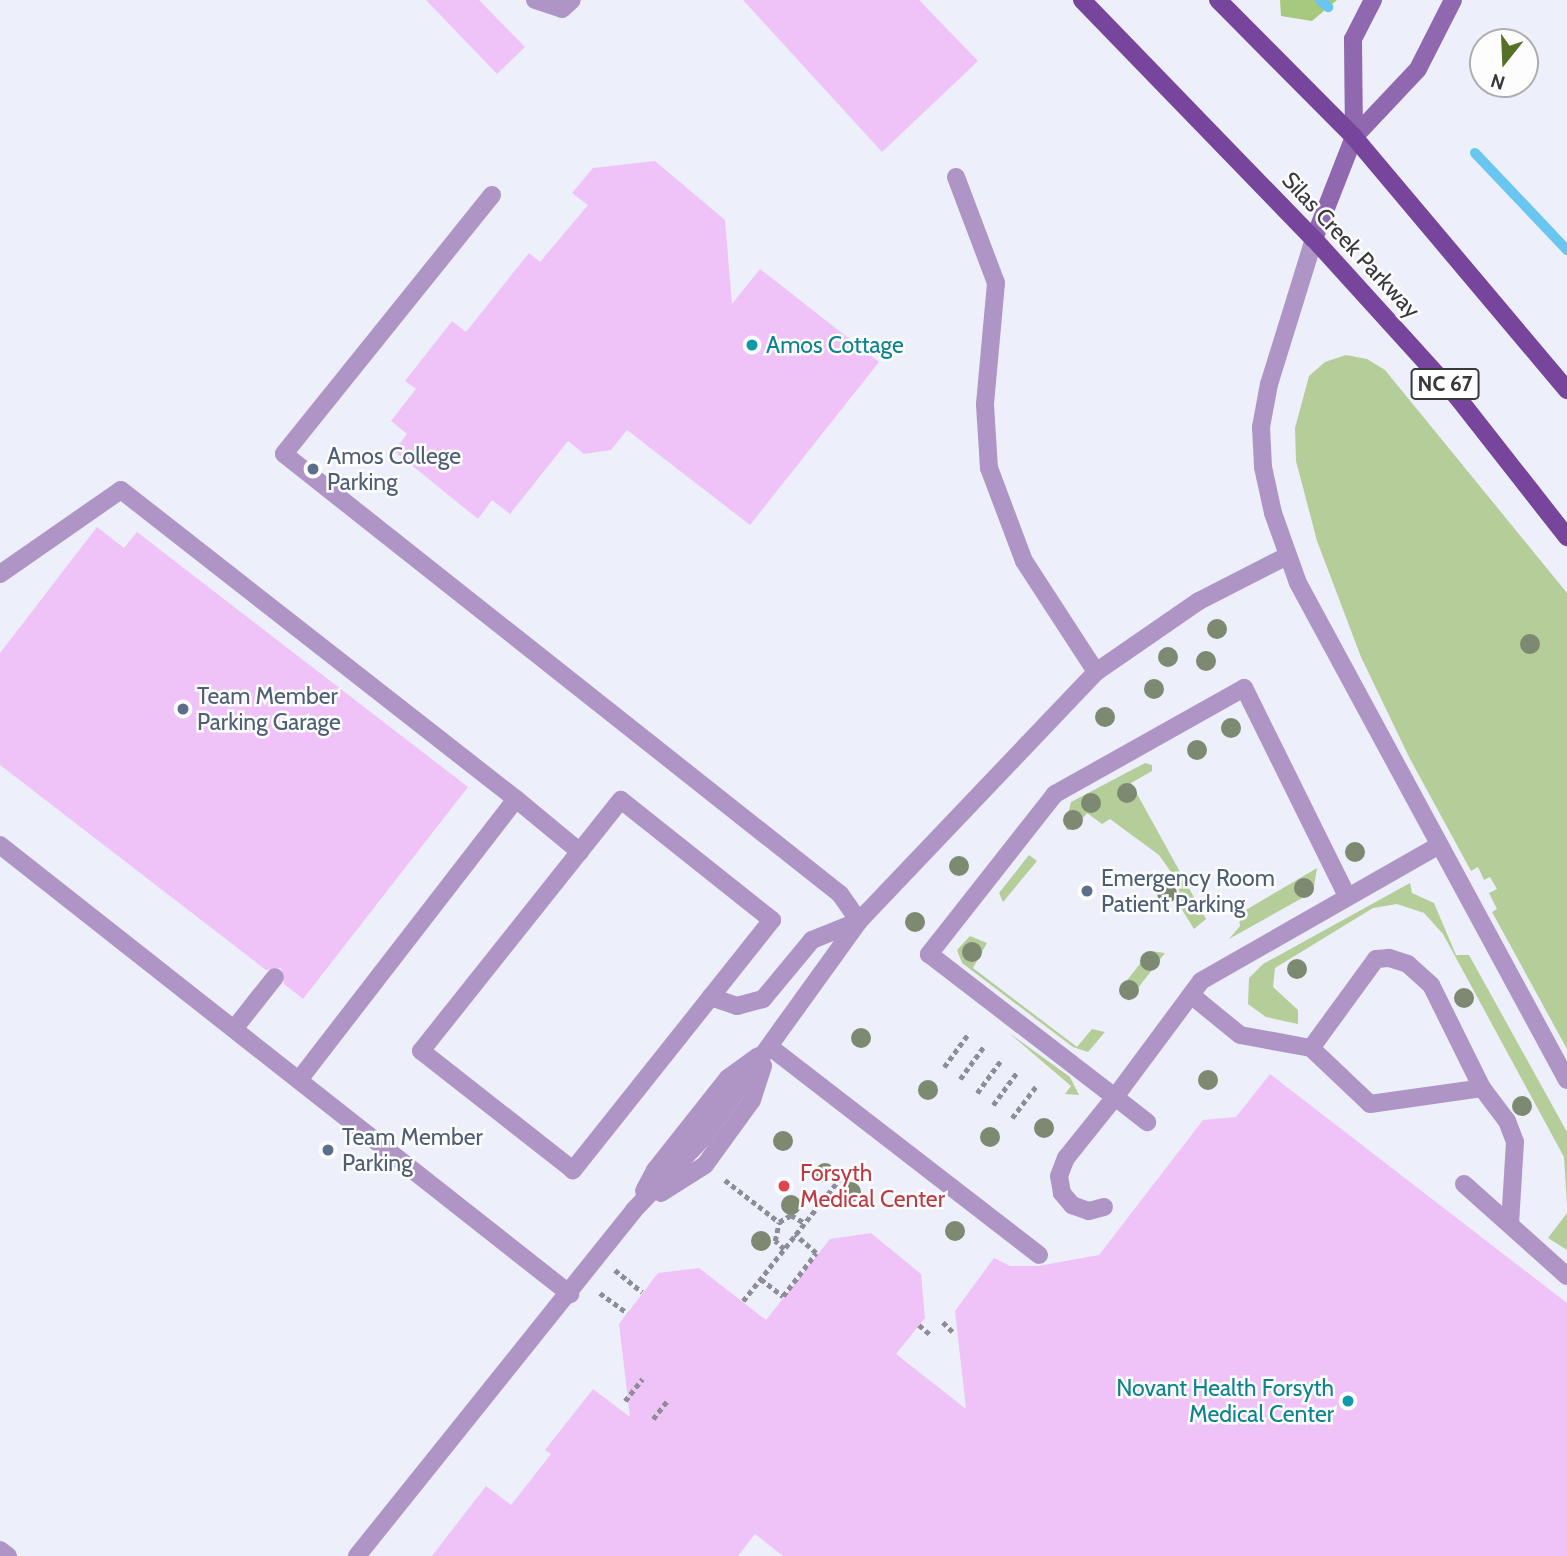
<!DOCTYPE html>
<html>
<head>
<meta charset="utf-8">
<style>
	body { margin:0 }
	#map { position:relative; width:1567px; height:1556px; overflow:hidden; background:#edeffb; font-family:Cabin,sans-serif }
	div>[style] { position:absolute }
	.green>* { inset:0; background:#b5ce99 }
	.forest>* { inset:0; background:#a7c97d }
	.stream>* { height:10px; margin:-5px; padding:0 5px; transform-origin:5px; border-radius:5px; background:#68c6f0 }
	.building>* { inset:0; background:#efc3f8 }
	.path>* { height:4.5px; margin-top:-2.25px; transform-origin:0; background:repeating-linear-gradient(90deg,#8d8d96 0 5px,transparent 0 8.5px) }
	.service>* { height:18px; margin:-9px; padding:0 9px; transform-origin:9px; border-radius:9px; background:#af95c6 }
	.secondary>* { height:18px; margin:-9px; padding:0 9px; transform-origin:9px; border-radius:9px; background:#8f68af }
	.primary>* { height:18px; margin:-9px; padding:0 9px; transform-origin:9px; border-radius:9px; background:#78459d }
	.trees>* { width:20px; height:20px; margin:-10px; border-radius:50%; background:#7d8971 }
	.dots>* { width:19px; height:19px; translate:-50% -50%; box-sizing:border-box; border:4px solid #fdfdfd; border-radius:50% }
	span { translate:-50% -50%; white-space:nowrap; text-align:center; line-height:1.15; -webkit-text-stroke:5px #fdfdfd; paint-order:stroke }
	.shield-label span { padding:2px 5px; background:#fdfdfd; border:2px solid; border-radius:5px; -webkit-text-stroke-width:0 }
	.shield-label { font-size:21px; color:#38383d; font-weight:700 }
	.street-label { font-size:23px; color:#38383d }
	.culture-label { font-size:23px; color:#0d838f }
	.left { translate:0 -50%; text-align:left }
	.right { translate:-100% -50%; text-align:right }
	.service-label { font-size:23px; color:#4e5e75 }
	.health-label { font-size:23px; color:#be3a42 }
	.north { position:absolute; left:1469px; top:28px; width:70px; height:70px; box-sizing:border-box; background:#fdfdfd; border:2px solid #aeaeb0; border-radius:50%; rotate:198deg; font-size:19px; font-weight:700; line-height:28px; text-align:center; color:#38383d }
	.north::after { content:''; display:block; margin:auto; width:24px; height:32px; background:#547126; clip-path:polygon(50% 0,100% 100%,50% 72%,0 100%) }
</style>
</head>
<body>
<div id="map">
	<div class="green">
		<div style="clip-path:polygon(1346px 355px,1367px 359px,1385px 370px,1567px 593px,1567px 1049px,1492px 912px,1497px 909px,1489px 893px,1497px 889px,1490px 877px,1484px 880px,1478px 867px,1471px 871px,1409px 757px,1361px 657px,1317px 541px,1296px 461px,1295px 428px,1309px 376px,1325px 362px)"></div>
		<div style="clip-path:polygon(1145px 763px,1152px 765px,1152px 771px,1131px 783px,1206px 919px,1194px 929px,1181px 908px,1178px 882px,1159px 855px,1110px 819px,1102px 824px,1087px 813px,1073px 830px,1067px 830px,1065px 825px,1071px 802px)"></div>
		<div style="clip-path:polygon(1029px 855px,1037px 861px,1003px 902px,999px 893px)"></div>
		<div style="clip-path:polygon(1317px 868px,1313px 892px,1229px 939px,1240px 926px,1239px 914px)"></div>
		<div style="clip-path:polygon(1410px 883px,1412px 893px,1434px 903px,1456px 955px,1469px 955px,1567px 1132px,1567px 1205px,1564px 1157px,1443px 934px,1424px 913px,1397px 904px,1373px 908px,1275px 968px,1273px 987px,1298px 1010px,1298px 1024px,1266px 1017px,1248px 1004px,1249px 978px,1263px 964px)"></div>
		<div style="clip-path:polygon(970px 936px,987px 943px,973px 968px,1077px 1047px,1092px 1029px,1105px 1032px,1088px 1052px,1073px 1047px,962px 963px,957px 950px)"></div>
		<div style="clip-path:polygon(1150px 951px,1165px 953px,1128px 1001px,1121px 988px)"></div>
		<div style="clip-path:polygon(1009px 1033px,1070px 1077px,1079px 1095px,1065px 1094px,1071px 1086px)"></div>
		<div style="clip-path:polygon(1567px 1213px,1567px 1250px,1548px 1238px)"></div>
	</div>
	<div class="forest">
		<div style="clip-path:polygon(1280px 0,1337px 0,1312px 21px,1281px 16px)"></div>
	</div>
	<div class="stream">
		<div style="left:1320px;top:0;width:11px;rotate:41deg"></div>
		<div style="left:1475px;top:153px;width:134px;rotate:46.5deg"></div>
	</div>
	<div class="building">
		<div style="clip-path:polygon(426px 0,479px 0,525px 47px,497px 74px)"></div>
		<div style="clip-path:polygon(743px 0,919px 0,978px 61px,882px 152px)"></div>
		<div style="clip-path:polygon(655px 161px,725px 220px,732px 304px,760px 269px,879px 362px,750px 525px,627px 430px,611px 450px,584px 454px,568px 441px,510px 514px,492px 500px,478px 519px,394px 451px,407px 434px,391px 421px,416px 389px,405px 381px,452px 321px,466px 332px,529px 253px,540px 262px,588px 205px,572px 193px,593px 168px)"></div>
		<div style="clip-path:polygon(97px 527px,124px 548px,137px 532px,468px 787px,303px 999px,284px 984px,281px 968px,266px 970px,0 765px,0 653px)"></div>
		<div style="clip-path:polygon(1270px 1074px,1567px 1303px,1567px 1556px,783px 1556px,755px 1534px,738px 1556px,432px 1556px,486px 1486px,511px 1505px,551px 1454px,545px 1450px,593px 1389px,630px 1417px,619px 1324px,658px 1273px,699px 1268px,766px 1320px,830px 1239px,871px 1233px,921px 1274px,925px 1318px,896px 1354px,966px 1409px,955px 1311px,994px 1258px,1010px 1266px,1038px 1266px,1099px 1255px,1203px 1120px,1236px 1117px)"></div>
	</div>
	<div class="path">
		<div style="left:944px;top:1067px;width:42px;rotate:-53.7deg"></div>
		<div style="left:960px;top:1079px;width:42px;rotate:-53.7deg"></div>
		<div style="left:977px;top:1093px;width:42px;rotate:-53.7deg"></div>
		<div style="left:993px;top:1105px;width:42px;rotate:-53.7deg"></div>
		<div style="left:1012px;top:1118px;width:41px;rotate:-52.9deg"></div>
		<div style="left:725px;top:1180px;width:68px;rotate:37.9deg"></div>
		<div style="left:784px;top:1249px;width:12px;rotate:-138deg"></div>
		<div style="left:775px;top:1241px;width:19px;rotate:-78deg"></div>
		<div style="left:779px;top:1222px;width:14px;rotate:-30deg"></div>
		<div style="left:791px;top:1215px;width:16px;rotate:30deg"></div>
		<div style="left:615px;top:1270px;width:35px;rotate:39deg"></div>
		<div style="left:761px;top:1279px;width:28px;rotate:38deg"></div>
		<div style="left:783px;top:1296px;width:54px;rotate:-52.5deg"></div>
		<div style="left:816px;top:1253px;width:28px;rotate:-139deg"></div>
		<div style="left:600px;top:1293px;width:34px;rotate:36deg"></div>
		<div style="left:743px;top:1301px;width:166px;rotate:-51.6deg"></div>
		<div style="left:943px;top:1322px;width:16px;rotate:45deg"></div>
		<div style="left:919px;top:1325px;width:17px;rotate:40deg"></div>
		<div style="left:625px;top:1401px;width:28px;rotate:-52deg"></div>
		<div style="left:653px;top:1419px;width:24px;rotate:-52deg"></div>
	</div>
	<div class="service">
		<div style="left:535px;top:0;width:28px;rotate:18deg"></div>
		<div style="left:562px;top:9px;width:13px;rotate:-42deg"></div>
		<div style="left:956px;top:177px;width:113px;rotate:69.3deg"></div>
		<div style="left:996px;top:283px;width:122px;rotate:95.2deg"></div>
		<div style="left:985px;top:405px;width:63px;rotate:86.4deg"></div>
		<div style="left:989px;top:468px;width:99px;rotate:69.4deg"></div>
		<div style="left:1024px;top:561px;width:132px;rotate:57deg"></div>
		<div style="left:492px;top:195px;width:332px;rotate:128.8deg"></div>
		<div style="left:284px;top:454px;width:709px;rotate:38.36deg"></div>
		<div style="left:840px;top:894px;width:33px;rotate:55deg"></div>
		<div style="left:859px;top:921px;width:51px;rotate:158deg"></div>
		<div style="left:812px;top:940px;width:77px;rotate:129.7deg"></div>
		<div style="left:763px;top:999px;width:27px;rotate:165deg"></div>
		<div style="left:737px;top:1006px;width:28px;rotate:-161deg"></div>
		<div style="left:1314px;top:239px;width:152px;rotate:107.2deg"></div>
		<div style="left:1269px;top:384px;width:44px;rotate:100.5deg"></div>
		<div style="left:1261px;top:427px;width:40px;rotate:87.1deg"></div>
		<div style="left:1263px;top:467px;width:47px;rotate:77.7deg"></div>
		<div style="left:1273px;top:513px;width:74px;rotate:70.3deg"></div>
		<div style="left:1298px;top:583px;width:565px;rotate:61.58deg"></div>
		<div style="left:0;top:574px;width:147px;rotate:-34.8deg"></div>
		<div style="left:121px;top:490px;width:502px;rotate:38.04deg"></div>
		<div style="left:516px;top:799px;width:355px;rotate:127.7deg"></div>
		<div style="left:516px;top:799px;width:83px;rotate:39.6deg"></div>
		<div style="left:621px;top:800px;width:193px;rotate:38.5deg"></div>
		<div style="left:772px;top:920px;width:320px;rotate:128.5deg"></div>
		<div style="left:573px;top:1170px;width:193px;rotate:-141.9deg"></div>
		<div style="left:421px;top:1051px;width:321px;rotate:-51.5deg"></div>
		<div style="left:0;top:845px;width:726px;rotate:38.23deg"></div>
		<div style="left:1347px;top:896px;width:232px;rotate:-116.3deg"></div>
		<div style="left:1244px;top:688px;width:217px;rotate:150.7deg"></div>
		<div style="left:1055px;top:794px;width:204px;rotate:128.2deg"></div>
		<div style="left:929px;top:954px;width:235px;rotate:37.6deg"></div>
		<div style="left:1115px;top:1097px;width:144px;rotate:-53.4deg"></div>
		<div style="left:1201px;top:981px;width:273px;rotate:-29.7deg"></div>
		<div style="left:1191px;top:995px;width:63px;rotate:39.2deg"></div>
		<div style="left:1240px;top:1035px;width:72px;rotate:10.4deg"></div>
		<div style="left:234px;top:1029px;width:66px;rotate:-51.7deg"></div>
		<div style="left:770px;top:1047px;width:340px;rotate:37.7deg"></div>
		<div style="left:1482px;top:1088px;width:115px;rotate:-116.3deg"></div>
		<div style="left:1431px;top:985px;width:31px;rotate:-138deg"></div>
		<div style="left:1408px;top:964px;width:20px;rotate:-162deg"></div>
		<div style="left:1389px;top:958px;width:13px;rotate:176deg"></div>
		<div style="left:1376px;top:959px;width:110px;rotate:126.1deg"></div>
		<div style="left:1311px;top:1048px;width:81px;rotate:43.5deg"></div>
		<div style="left:1370px;top:1104px;width:113px;rotate:-8.1deg"></div>
		<div style="left:1482px;top:1088px;width:41px;rotate:52.9deg"></div>
		<div style="left:1507px;top:1121px;width:22px;rotate:69deg"></div>
		<div style="left:1515px;top:1142px;width:81px;rotate:93.5deg"></div>
		<div style="left:1464px;top:1184px;width:138px;rotate:41.8deg"></div>
		<div style="left:644px;top:1191px;width:24px;rotate:-62deg"></div>
		<div style="left:655px;top:1170px;width:117px;rotate:-51.6deg"></div>
		<div style="left:728px;top:1078px;width:37px;rotate:-36deg"></div>
		<div style="left:661px;top:1193px;width:52px;rotate:-32.5deg"></div>
		<div style="left:705px;top:1165px;width:80px;rotate:-54.1deg"></div>
		<div style="left:752px;top:1100px;width:36px;rotate:-72deg"></div>
		<div style="left:1104px;top:1207px;width:16px;rotate:165deg"></div>
		<div style="left:1089px;top:1211px;width:18px;rotate:-161deg"></div>
		<div style="left:1072px;top:1205px;width:16px;rotate:-130deg"></div>
		<div style="left:1062px;top:1193px;width:17px;rotate:-100deg"></div>
		<div style="left:1059px;top:1176px;width:19px;rotate:-69deg"></div>
		<div style="left:1066px;top:1158px;width:78px;rotate:-51.2deg"></div>
		<div style="left:1115px;top:1097px;width:41px;rotate:38deg"></div>
		<div style="left:0;top:1550px;width:10px;rotate:37deg"></div>
		<div style="left:357px;top:1556px;width:443px;rotate:-51.3deg"></div>
		<div style="left:634px;top:1210px;width:98px;rotate:-46.2deg"></div>
		<div style="left:702px;top:1139px;width:269px;rotate:-54.2deg"></div>
		<div style="left:859px;top:921px;width:344px;rotate:-46.4deg"></div>
		<div style="left:1096px;top:672px;width:125px;rotate:-34.6deg"></div>
		<div style="left:1199px;top:601px;width:99px;rotate:-27.1deg"></div>
	</div>
	<div class="secondary">
		<div style="left:1354px;top:137px;width:98px;rotate:-90.6deg"></div>
		<div style="left:1353px;top:39px;width:44px;rotate:-62.9deg"></div>
		<div style="left:1314px;top:239px;width:110px;rotate:-68.6deg"></div>
		<div style="left:1354px;top:137px;width:93px;rotate:-46.7deg"></div>
		<div style="left:1418px;top:69px;width:77px;rotate:-63.1deg"></div>
	</div>
	<div class="primary">
		<div style="left:1082px;top:0;width:333px;rotate:45.9deg"></div>
		<div style="left:1314px;top:239px;width:215px;rotate:47.8deg"></div>
		<div style="left:1458px;top:398px;width:177px;rotate:51.9deg"></div>
		<div style="left:1218px;top:0;width:193px;rotate:45.2deg"></div>
		<div style="left:1354px;top:137px;width:331px;rotate:49.9deg"></div>
	</div>
	<div class="trees">
		<div style="left:1217px;top:629px"></div>
		<div style="left:1530px;top:644px"></div>
		<div style="left:1168px;top:657px"></div>
		<div style="left:1206px;top:661px"></div>
		<div style="left:1154px;top:689px"></div>
		<div style="left:1105px;top:717px"></div>
		<div style="left:1231px;top:728px"></div>
		<div style="left:1197px;top:750px"></div>
		<div style="left:1127px;top:793px"></div>
		<div style="left:1091px;top:803px"></div>
		<div style="left:1073px;top:820px"></div>
		<div style="left:1355px;top:852px"></div>
		<div style="left:959px;top:866px"></div>
		<div style="left:1304px;top:888px"></div>
		<div style="left:1167px;top:893px"></div>
		<div style="left:915px;top:922px"></div>
		<div style="left:972px;top:952px"></div>
		<div style="left:1150px;top:961px"></div>
		<div style="left:1297px;top:969px"></div>
		<div style="left:1129px;top:990px"></div>
		<div style="left:1464px;top:998px"></div>
		<div style="left:861px;top:1038px"></div>
		<div style="left:1208px;top:1080px"></div>
		<div style="left:928px;top:1090px"></div>
		<div style="left:1522px;top:1106px"></div>
		<div style="left:1044px;top:1128px"></div>
		<div style="left:990px;top:1137px"></div>
		<div style="left:783px;top:1141px"></div>
		<div style="left:825px;top:1173px"></div>
		<div style="left:851px;top:1192px"></div>
		<div style="left:791px;top:1205px"></div>
		<div style="left:955px;top:1231px"></div>
		<div style="left:761px;top:1241px"></div>
	</div>
	<div class="dots">
		<div style="left:752px;top:345px;background:#0f9aa8"></div>
		<div style="left:313px;top:469px;background:#5c6f8a"></div>
		<div style="left:183px;top:709px;background:#5c6f8a"></div>
		<div style="left:1087px;top:891px;background:#5c6f8a"></div>
		<div style="left:328px;top:1150px;background:#5c6f8a"></div>
		<div style="left:784px;top:1186px;background:#e0444e"></div>
		<div style="left:1348px;top:1401px;background:#0f9aa8"></div>
	</div>
	<div class="shield-label">
		<span style="left:1445px;top:384px">NC 67</span>
	</div>
	<div class="street-label">
		<span style="left:1351px;top:245px;rotate:47deg">Silas Creek Parkway</span>
	</div>
	<div class="culture-label">
		<span class="left" style="left:766px;top:345px">Amos Cottage</span>
		<span class="right" style="left:1334px;top:1401px">Novant Health Forsyth<br>Medical Center</span>
	</div>
	<div class="service-label">
		<span class="left" style="left:327px;top:469px">Amos College<br>Parking</span>
		<span class="left" style="left:197px;top:709px">Team Member<br>Parking Garage</span>
		<span class="left" style="left:1101px;top:891px">Emergency Room<br>Patient Parking</span>
		<span class="left" style="left:342px;top:1150px">Team Member<br>Parking</span>
	</div>
	<div class="health-label">
		<span class="left" style="left:800px;top:1186px">Forsyth<br>Medical Center</span>
	</div>
	<div class="north">N</div>
</div>
</body>
</html>
